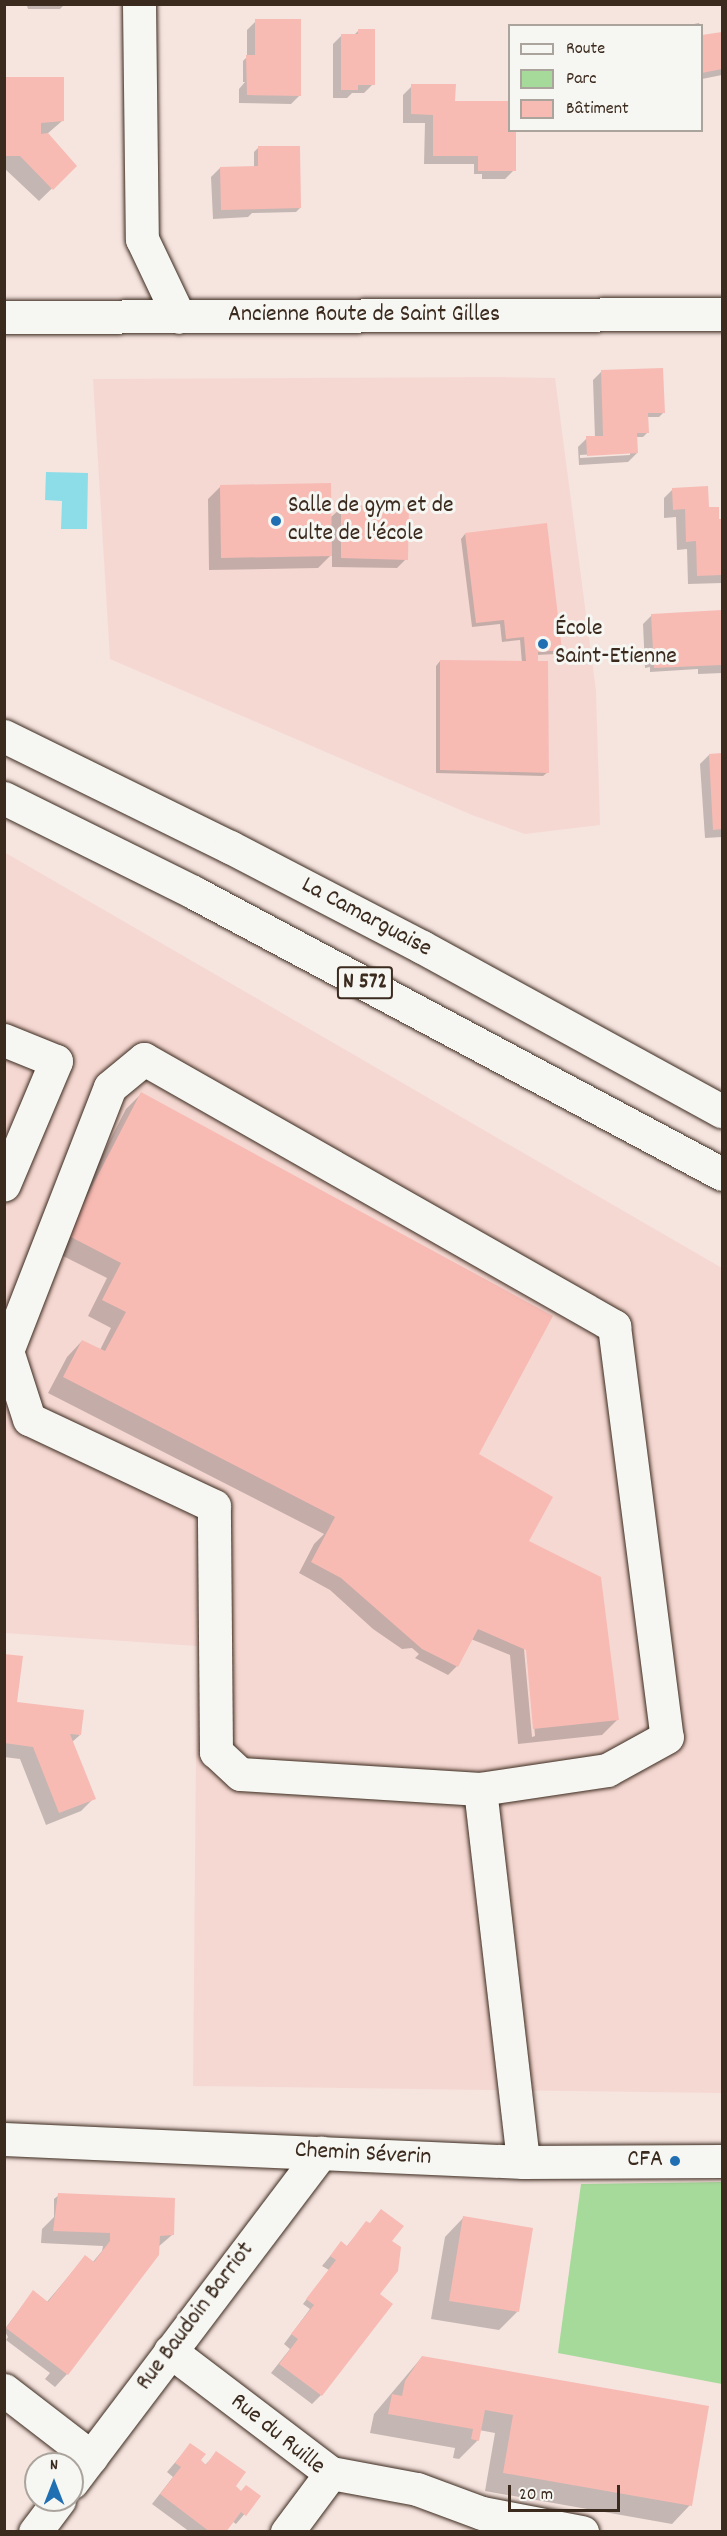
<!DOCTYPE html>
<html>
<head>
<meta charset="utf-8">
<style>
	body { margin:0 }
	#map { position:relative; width:727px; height:2536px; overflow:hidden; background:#f6e4df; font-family:Dekko,sans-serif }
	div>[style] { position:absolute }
	.built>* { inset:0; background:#f6d8d2 }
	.green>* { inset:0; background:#a6da9b }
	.water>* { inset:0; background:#8ddde8 }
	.shadow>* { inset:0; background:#0003 }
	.building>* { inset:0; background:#f7bbb4 }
	.roads { filter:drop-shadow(0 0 2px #3b2a1e) drop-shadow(0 0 2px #3b2a1e) }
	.minor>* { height:33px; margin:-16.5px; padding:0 16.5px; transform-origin:16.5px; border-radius:16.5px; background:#f6f6f2 }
	.highway>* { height:33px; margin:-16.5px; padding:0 16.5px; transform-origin:16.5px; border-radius:16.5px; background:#f6f6f2 }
	.dots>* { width:16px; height:16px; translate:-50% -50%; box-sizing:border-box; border:3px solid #f6f6f2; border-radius:50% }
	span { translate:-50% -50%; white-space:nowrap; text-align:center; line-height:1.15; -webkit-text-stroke:6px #f6f6f2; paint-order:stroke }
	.shield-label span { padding:2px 4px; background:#f6f6f2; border:2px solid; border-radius:4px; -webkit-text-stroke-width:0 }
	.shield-label { font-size:22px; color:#3b2a1e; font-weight:700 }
	.street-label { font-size:24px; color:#3b2a1e }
	.poi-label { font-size:24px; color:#3b2a1e }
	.left { translate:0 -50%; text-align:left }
	.right { translate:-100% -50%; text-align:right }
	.frame { position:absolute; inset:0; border:6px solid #3b2a1e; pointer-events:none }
	.legend { position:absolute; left:508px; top:24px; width:195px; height:108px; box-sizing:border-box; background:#f6f6f2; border:2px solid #aba49d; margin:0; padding:8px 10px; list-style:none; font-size:18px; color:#3b2a1e }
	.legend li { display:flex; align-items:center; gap:12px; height:30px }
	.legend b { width:30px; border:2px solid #aba49d }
	.north { position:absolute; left:24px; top:2452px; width:60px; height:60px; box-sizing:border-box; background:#f6f6f2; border:2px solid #aba49d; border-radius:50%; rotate:0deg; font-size:16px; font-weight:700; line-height:24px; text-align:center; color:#3b2a1e }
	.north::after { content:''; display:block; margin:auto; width:21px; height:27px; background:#1f6fb2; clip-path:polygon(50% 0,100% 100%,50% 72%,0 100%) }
	.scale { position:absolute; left:508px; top:2485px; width:112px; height:27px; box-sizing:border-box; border:3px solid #3b2a1e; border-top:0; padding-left:8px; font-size:18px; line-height:21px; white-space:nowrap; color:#3b2a1e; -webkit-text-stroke:4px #f6f6f2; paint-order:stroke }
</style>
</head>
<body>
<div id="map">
	<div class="built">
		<div style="clip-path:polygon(497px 377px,555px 378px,596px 691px,600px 825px,525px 834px,472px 815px,110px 659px,93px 379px)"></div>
		<div style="clip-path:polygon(4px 852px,722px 1268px,722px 2093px,193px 2086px,197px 1646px,5px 1633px)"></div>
	</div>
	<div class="green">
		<div style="clip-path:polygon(722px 2182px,722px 2384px,558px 2353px,581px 2184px)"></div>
	</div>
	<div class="water">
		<div style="clip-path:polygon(46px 472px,88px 473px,87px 529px,61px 529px,62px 501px,45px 500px)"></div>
	</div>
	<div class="shadow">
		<div style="clip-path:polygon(23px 4px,83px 4px,64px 5px,60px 9px,28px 9px,27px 6px)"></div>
		<div style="clip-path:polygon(256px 21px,300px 95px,291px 104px,239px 103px,239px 89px,245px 82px,243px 82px,243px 61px,247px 57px,247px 30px)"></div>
		<div style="clip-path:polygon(699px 23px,700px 26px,684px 26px)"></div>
		<div style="clip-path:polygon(359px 30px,373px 84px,364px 93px,352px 93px,347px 98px,333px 98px,333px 44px,342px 35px,354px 35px)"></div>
		<div style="clip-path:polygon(722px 33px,722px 75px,702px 79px,702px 36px)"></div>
		<div style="clip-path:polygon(4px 78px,62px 121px,47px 134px,75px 166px,39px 201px,4px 168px)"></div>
		<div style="clip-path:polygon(412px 86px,510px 130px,514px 170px,505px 179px,482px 179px,482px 174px,474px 174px,474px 164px,424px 164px,425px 123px,403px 123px,403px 95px)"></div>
		<div style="clip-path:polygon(258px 148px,300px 208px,296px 212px,252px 213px,248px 217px,213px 219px,211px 177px,220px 168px,254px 168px,254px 152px)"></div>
		<div style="clip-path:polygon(evenodd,602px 371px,663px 413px,659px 417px,647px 417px,647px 433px,643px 437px,636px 437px,637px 453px,628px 462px,579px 465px,578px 447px,587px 438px,595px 438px,593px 380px,602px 371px,630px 452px,630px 455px,580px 458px,580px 455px,630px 452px)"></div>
		<div style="clip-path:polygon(220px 487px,330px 518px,342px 507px,406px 559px,397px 568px,332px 567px,332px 554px,318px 568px,209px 570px,208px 499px)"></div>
		<div style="clip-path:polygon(673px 489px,708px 511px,715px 521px,722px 521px,722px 583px,688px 584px,687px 549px,677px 550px,676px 517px,664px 518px,664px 498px)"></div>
		<div style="clip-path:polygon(465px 534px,561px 649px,556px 654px,537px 655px,548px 772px,543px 776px,436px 773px,436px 666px,440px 661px,522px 663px,520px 640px,502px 642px,500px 624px,472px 627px,461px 539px)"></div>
		<div style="clip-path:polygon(722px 612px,722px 673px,698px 674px,698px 669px,650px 672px,650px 667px,645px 668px,643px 624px,652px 615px)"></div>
		<div style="clip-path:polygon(709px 755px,722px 755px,722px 837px,705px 838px,700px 764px)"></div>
		<div style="clip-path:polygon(evenodd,142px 1093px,477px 1455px,527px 1541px,617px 1720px,602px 1735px,518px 1744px,510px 1655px,471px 1639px,457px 1666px,448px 1675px,415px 1658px,419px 1654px,412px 1648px,402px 1649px,373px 1629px,330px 1590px,299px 1573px,314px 1544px,324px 1534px,48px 1393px,67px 1357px,82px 1341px,100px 1350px,111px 1328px,88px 1316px,107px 1278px,53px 1251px,126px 1109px,142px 1093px,527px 1647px,535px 1736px,532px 1737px,524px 1649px,527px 1647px)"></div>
		<div style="clip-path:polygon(4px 1655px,16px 1703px,80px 1735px,71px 1743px,94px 1798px,81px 1811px,46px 1825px,20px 1759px,4px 1757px)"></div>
		<div style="clip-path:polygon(59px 2195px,172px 2235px,158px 2247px,67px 2374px,55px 2387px,45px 2379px,50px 2373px,6px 2340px,8px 2337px,4px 2330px,29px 2297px,46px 2303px,85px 2257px,92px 2263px,102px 2251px,103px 2246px,41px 2243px,42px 2229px,54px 2217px,54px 2199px)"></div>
		<div style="clip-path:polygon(463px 2218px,517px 2312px,499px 2330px,431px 2319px,445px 2237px)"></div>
		<div style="clip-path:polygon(367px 2223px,390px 2241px,378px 2294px,321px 2395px,312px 2404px,271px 2373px,290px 2349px,284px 2344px,310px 2309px,303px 2304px,329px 2270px,322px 2266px,341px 2243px,346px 2247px)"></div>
		<div style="clip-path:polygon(422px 2357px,690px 2505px,672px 2524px,485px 2491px,495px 2433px,479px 2430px,478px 2440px,459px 2459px,453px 2458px,455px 2448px,370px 2433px,374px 2414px)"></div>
		<div style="clip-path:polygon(190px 2445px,198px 2460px,205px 2465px,217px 2453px,233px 2487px,240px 2492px,259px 2497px,236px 2524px,232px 2521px,224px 2532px,190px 2532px,152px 2504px,173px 2477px,167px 2472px)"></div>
	</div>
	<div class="building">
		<div style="clip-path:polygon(255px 19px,301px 19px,301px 96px,247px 95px,246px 55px,255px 55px)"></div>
		<div style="clip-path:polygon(358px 29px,375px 29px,375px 85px,358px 85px,358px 90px,341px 90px,341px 34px,358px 34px)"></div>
		<div style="clip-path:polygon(722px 32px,722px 69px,702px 73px,702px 35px)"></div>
		<div style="clip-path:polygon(4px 77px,64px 77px,64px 121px,41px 123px,41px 134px,48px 133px,77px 166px,53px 190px,20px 156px,4px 156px)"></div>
		<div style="clip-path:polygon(411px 84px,456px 84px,455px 101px,510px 101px,510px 130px,516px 130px,516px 171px,478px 171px,478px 156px,433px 156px,433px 115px,411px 114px)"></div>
		<div style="clip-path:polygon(258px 146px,300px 146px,301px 208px,221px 210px,220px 167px,258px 166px)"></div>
		<div style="clip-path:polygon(663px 368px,665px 413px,648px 413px,649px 433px,637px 433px,638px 453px,587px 456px,586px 436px,603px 436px,601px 370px)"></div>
		<div style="clip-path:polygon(331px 483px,332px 556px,221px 558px,220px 485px)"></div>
		<div style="clip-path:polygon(708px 486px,709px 507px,719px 507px,719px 519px,722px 519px,722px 575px,697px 576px,696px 541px,686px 542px,685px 509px,673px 510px,672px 488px)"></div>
		<div style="clip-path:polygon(341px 505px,409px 506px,408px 560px,341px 558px)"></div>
		<div style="clip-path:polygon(547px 523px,562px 650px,538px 652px,538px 661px,548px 661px,549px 773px,440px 770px,440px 660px,526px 661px,524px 637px,506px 639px,504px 620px,476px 623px,465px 533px)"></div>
		<div style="clip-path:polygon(722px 610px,722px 665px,654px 668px,651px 614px)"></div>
		<div style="clip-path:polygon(722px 753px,722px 829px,713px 830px,709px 754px)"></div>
		<div style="clip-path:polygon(141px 1092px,553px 1316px,479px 1454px,553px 1497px,529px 1541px,601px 1577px,619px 1720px,533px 1729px,526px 1650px,478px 1629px,458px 1667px,422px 1649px,341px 1578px,311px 1562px,335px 1517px,63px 1377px,82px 1340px,105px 1351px,126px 1312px,102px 1300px,121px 1263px,67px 1235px)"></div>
		<div style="clip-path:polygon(4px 1654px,23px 1656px,17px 1702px,84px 1710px,81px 1735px,70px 1734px,96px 1799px,59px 1813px,33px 1747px,4px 1743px)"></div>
		<div style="clip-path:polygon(58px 2193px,175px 2198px,174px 2235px,160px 2236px,159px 2255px,68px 2375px,6px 2328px,33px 2290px,48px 2302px,85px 2255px,94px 2262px,110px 2241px,110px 2233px,53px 2231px)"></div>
		<div style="clip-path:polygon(381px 2209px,404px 2226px,392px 2241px,401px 2247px,398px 2271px,380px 2294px,393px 2304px,322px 2396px,279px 2364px,298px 2339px,291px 2334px,314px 2305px,306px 2299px,336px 2260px,330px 2256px,341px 2241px,347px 2246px,366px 2221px,370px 2223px)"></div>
		<div style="clip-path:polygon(463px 2216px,533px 2228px,519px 2312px,449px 2301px)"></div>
		<div style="clip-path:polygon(422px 2356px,709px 2406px,692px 2506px,503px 2473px,513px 2415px,485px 2410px,479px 2441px,471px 2439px,473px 2429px,388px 2414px,392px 2394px,402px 2396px,405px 2381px)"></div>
		<div style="clip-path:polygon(190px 2443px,206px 2454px,201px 2460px,206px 2465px,216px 2451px,246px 2472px,236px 2486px,241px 2491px,246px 2485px,261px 2496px,246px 2516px,241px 2512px,226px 2532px,210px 2532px,160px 2494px,181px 2467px,175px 2463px)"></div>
	</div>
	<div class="roads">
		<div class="minor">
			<div style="left:139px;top:4px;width:235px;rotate:89.3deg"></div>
			<div style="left:142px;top:239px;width:86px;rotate:64.6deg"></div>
			<div style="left:4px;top:317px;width:718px;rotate:-0.24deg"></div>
			<div style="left:4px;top:1040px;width:56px;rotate:22deg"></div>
			<div style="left:56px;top:1061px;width:134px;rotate:112.9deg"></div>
			<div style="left:480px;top:1789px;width:240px;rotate:-176.4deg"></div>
			<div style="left:240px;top:1774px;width:33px;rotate:-137deg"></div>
			<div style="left:216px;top:1752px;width:246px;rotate:-90.5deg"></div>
			<div style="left:214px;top:1506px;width:204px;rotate:-154.8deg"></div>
			<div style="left:29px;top:1419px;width:71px;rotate:-107.9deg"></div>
			<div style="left:7px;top:1351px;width:283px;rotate:-68.7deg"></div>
			<div style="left:110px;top:1087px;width:44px;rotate:-39.5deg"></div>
			<div style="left:144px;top:1059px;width:541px;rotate:29.6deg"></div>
			<div style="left:614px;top:1326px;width:414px;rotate:82.7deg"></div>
			<div style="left:667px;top:1737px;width:68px;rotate:151.2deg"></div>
			<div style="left:607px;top:1770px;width:128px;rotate:171.5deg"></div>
			<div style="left:480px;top:1789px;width:375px;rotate:83.4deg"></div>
			<div style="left:4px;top:2139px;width:520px;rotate:2.54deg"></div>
			<div style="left:523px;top:2162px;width:199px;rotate:-0.3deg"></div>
			<div style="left:170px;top:2351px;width:202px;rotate:37.2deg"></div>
			<div style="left:331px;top:2473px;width:74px;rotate:126.7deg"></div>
			<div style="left:4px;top:2390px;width:110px;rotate:37.6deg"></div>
			<div style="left:331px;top:2473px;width:87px;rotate:10.5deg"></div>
			<div style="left:417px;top:2489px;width:69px;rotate:20.3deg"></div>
			<div style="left:482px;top:2513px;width:102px;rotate:10.8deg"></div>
			<div style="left:72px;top:2482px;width:413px;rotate:-52.9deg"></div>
			<div style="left:35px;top:2532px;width:40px;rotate:-53deg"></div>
		</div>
		<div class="highway">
			<div style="left:4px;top:736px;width:252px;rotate:26.2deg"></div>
			<div style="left:230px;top:847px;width:216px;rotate:27.5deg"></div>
			<div style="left:422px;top:947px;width:342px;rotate:28.7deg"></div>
			<div style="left:4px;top:798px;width:211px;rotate:26.4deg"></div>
			<div style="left:193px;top:892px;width:599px;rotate:28.06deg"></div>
		</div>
	</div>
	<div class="dots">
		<div style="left:276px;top:521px;background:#1f6fb2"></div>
		<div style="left:543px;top:644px;background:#1f6fb2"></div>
		<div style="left:675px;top:2161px;background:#1f6fb2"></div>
	</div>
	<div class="shield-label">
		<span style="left:365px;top:983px">N 572</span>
	</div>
	<div class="street-label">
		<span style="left:364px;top:316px">Ancienne Route de Saint Gilles</span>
		<span style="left:366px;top:918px;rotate:28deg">La Camarguaise</span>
		<span style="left:363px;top:2155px;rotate:3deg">Chemin Séverin</span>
		<span style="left:196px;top:2317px;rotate:-53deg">Rue Baudoin Barriot</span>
		<span style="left:277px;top:2435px;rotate:39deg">Rue du Ruille</span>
	</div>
	<div class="poi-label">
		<span class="left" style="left:288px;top:521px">Salle de gym et de<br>culte de l'école</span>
		<span class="left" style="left:555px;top:644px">École<br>Saint-Etienne</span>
		<span class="right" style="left:663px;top:2161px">CFA</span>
	</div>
	<div class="frame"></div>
	<ul class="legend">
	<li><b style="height:8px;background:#f6f6f2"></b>Route</li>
	<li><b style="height:16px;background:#a6da9b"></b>Parc</li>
	<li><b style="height:16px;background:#f7bbb4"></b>Bâtiment</li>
	</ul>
	<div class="north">N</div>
	<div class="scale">20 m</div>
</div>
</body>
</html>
